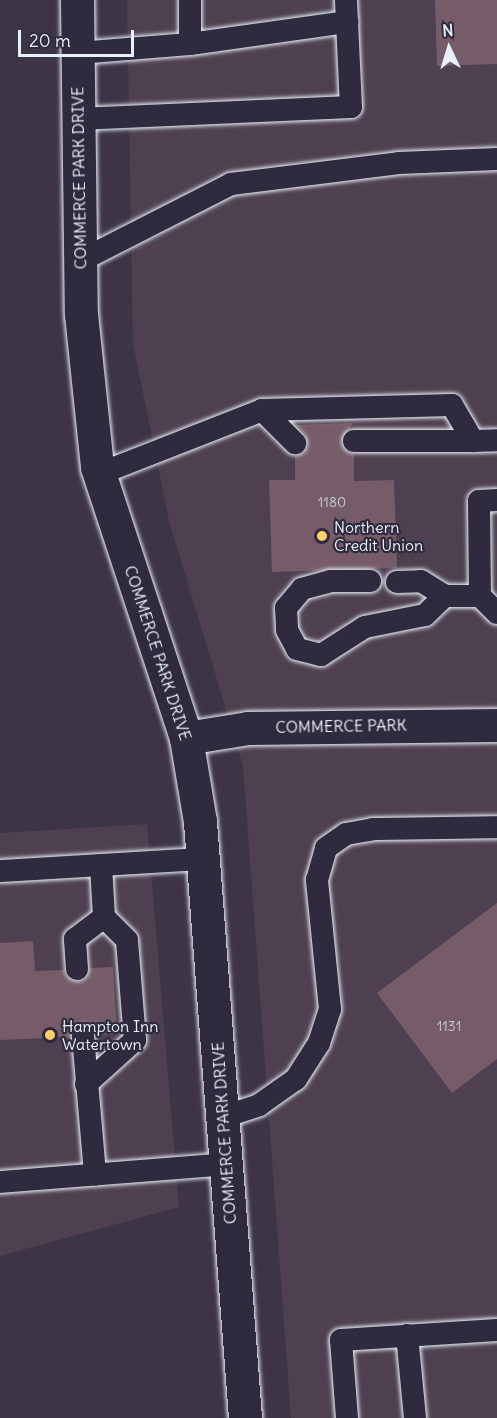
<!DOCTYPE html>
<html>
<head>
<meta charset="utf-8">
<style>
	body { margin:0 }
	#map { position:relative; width:497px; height:1418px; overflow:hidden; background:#3d3446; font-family:Delius,sans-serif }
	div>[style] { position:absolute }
	.built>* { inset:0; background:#4e4050 }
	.building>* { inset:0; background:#755c68 }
	.roads { filter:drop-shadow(0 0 2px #e8f1f8) drop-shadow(0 0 2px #e8f1f8) }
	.lane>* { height:22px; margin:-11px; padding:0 11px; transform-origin:11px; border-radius:11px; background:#2f2a3d }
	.street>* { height:33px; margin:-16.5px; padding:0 16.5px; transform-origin:16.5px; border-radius:16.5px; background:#2f2a3d }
	.dots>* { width:16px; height:16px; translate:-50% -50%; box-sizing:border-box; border:3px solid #2f2a3d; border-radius:50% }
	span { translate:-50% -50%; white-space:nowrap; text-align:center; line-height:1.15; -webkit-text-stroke:4.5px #2f2a3d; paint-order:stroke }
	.number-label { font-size:14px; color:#cbccd4 }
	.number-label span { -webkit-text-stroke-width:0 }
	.street-label { font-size:16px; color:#e8f1f8 }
	.poi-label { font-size:16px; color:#e8f1f8 }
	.left { translate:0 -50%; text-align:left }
	.north { position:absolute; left:419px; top:18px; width:60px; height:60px; -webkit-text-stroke:4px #2f2a3d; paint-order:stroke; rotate:356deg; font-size:16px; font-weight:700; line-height:24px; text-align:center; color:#e8f1f8 }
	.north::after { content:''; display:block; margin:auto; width:21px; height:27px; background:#e8f1f8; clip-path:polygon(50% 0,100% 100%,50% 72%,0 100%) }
	.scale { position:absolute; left:18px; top:30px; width:116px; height:27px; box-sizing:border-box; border:3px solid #e8f1f8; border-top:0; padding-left:8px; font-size:18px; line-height:21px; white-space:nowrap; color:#e8f1f8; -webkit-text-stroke:4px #2f2a3d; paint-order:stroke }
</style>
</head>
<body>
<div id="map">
	<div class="built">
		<div style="clip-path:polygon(127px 0,497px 0,497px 1418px,291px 1418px,243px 766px,169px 521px,133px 344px)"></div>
		<div style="clip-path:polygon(147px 824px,179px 1207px,0 1256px,0 833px)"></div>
	</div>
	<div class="building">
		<div style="clip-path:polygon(435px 0,497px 0,497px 64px,437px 66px)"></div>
		<div style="clip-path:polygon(353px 423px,341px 442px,347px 452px,354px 454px,354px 481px,394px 480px,397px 568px,272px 572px,269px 480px,295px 480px,295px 456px,304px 453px,308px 446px,305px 434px,296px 425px)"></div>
		<div style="clip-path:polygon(497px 903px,497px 1059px,452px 1093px,377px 993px)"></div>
		<div style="clip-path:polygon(33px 941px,35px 971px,64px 970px,66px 977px,77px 982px,85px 980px,90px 968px,113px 967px,117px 1034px,96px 1035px,94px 1028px,82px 1023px,75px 1025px,70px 1037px,0 1040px,0 943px)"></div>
	</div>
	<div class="roads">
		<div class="lane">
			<div style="left:190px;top:44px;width:159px;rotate:-8deg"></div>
			<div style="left:78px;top:53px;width:112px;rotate:-4.6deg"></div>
			<div style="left:190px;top:44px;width:44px;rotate:-90deg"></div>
			<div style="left:78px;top:119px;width:273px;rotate:-2.5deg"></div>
			<div style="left:351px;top:107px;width:107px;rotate:-92.7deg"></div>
			<div style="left:80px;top:261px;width:169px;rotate:-27deg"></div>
			<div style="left:231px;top:184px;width:169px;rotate:-7.1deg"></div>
			<div style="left:399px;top:163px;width:98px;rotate:-2.3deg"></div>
			<div style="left:262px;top:410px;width:47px;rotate:45deg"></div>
			<div style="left:354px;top:441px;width:119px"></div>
			<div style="left:99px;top:474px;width:175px;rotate:-21.4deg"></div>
			<div style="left:262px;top:410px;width:190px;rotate:-1.5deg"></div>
			<div style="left:452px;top:405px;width:42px;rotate:59.7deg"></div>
			<div style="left:473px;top:441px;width:24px;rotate:-2deg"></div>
			<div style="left:497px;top:500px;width:18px;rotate:177deg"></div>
			<div style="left:479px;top:501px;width:95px;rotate:89.4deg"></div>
			<div style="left:480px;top:596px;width:24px;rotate:45deg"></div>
			<div style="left:370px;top:581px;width:39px;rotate:180deg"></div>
			<div style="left:331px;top:581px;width:30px;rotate:165deg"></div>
			<div style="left:302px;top:589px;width:25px;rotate:130deg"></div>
			<div style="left:286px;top:608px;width:22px;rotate:87deg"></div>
			<div style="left:287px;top:630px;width:21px;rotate:62deg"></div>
			<div style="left:297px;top:649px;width:25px;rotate:14deg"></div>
			<div style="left:321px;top:655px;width:52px;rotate:-32.5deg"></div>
			<div style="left:365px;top:627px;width:61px;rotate:-11.3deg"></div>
			<div style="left:425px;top:615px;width:28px;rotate:-44deg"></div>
			<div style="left:397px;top:582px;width:24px;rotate:-2deg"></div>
			<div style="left:421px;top:581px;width:28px;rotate:32deg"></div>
			<div style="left:445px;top:596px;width:35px"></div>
			<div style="left:0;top:871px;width:203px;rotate:-3.4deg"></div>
			<div style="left:77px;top:969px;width:30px;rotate:-94deg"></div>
			<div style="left:75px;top:939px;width:36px;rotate:-37deg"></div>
			<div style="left:83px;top:1036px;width:139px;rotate:85deg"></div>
			<div style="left:86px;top:1084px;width:66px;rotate:-41.9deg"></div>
			<div style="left:135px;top:1040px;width:100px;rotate:-94.6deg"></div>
			<div style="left:127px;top:940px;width:33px;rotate:-135deg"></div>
			<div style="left:104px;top:917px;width:52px;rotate:-93.3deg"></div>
			<div style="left:223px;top:1117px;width:38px;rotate:-18deg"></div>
			<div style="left:259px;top:1105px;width:45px;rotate:-35.1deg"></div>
			<div style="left:296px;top:1079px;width:43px;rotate:-57.4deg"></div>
			<div style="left:319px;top:1043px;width:36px;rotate:-72deg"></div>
			<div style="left:330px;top:1009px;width:130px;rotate:-95.8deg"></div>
			<div style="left:317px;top:880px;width:33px;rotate:-74deg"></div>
			<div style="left:326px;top:848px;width:24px;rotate:-35deg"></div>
			<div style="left:346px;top:834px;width:27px;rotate:-10deg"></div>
			<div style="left:373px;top:829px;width:124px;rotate:-0.9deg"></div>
			<div style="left:0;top:1182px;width:228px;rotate:-4.5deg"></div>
			<div style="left:407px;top:1335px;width:83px;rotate:84.5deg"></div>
			<div style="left:347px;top:1418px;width:78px;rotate:-94.4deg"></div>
			<div style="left:341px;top:1340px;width:156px;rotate:-3.7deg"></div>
		</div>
		<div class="street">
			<div style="left:77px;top:0;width:314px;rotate:89.3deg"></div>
			<div style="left:81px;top:314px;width:154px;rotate:84deg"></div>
			<div style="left:97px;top:467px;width:285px;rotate:71.8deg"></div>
			<div style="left:186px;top:738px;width:85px;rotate:80.5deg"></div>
			<div style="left:200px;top:822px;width:598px;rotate:85.68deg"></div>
			<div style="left:186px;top:738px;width:63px;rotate:-9.2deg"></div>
			<div style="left:248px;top:728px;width:249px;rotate:-0.7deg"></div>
		</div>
	</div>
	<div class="dots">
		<div style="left:322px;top:536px;background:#ffd166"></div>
		<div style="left:50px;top:1035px;background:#ffd166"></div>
	</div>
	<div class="number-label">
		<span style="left:332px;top:502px">1180</span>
		<span style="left:449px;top:1026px">1131</span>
	</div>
	<div class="street-label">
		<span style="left:79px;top:178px;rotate:-91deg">COMMERCE PARK DRIVE</span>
		<span style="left:158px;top:653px;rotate:72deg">COMMERCE PARK DRIVE</span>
		<span style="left:341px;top:726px;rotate:-1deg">COMMERCE PARK</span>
		<span style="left:224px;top:1133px;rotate:-94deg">COMMERCE PARK DRIVE</span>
	</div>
	<div class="poi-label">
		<span class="left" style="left:334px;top:536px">Northern<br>Credit Union</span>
		<span class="left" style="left:62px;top:1035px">Hampton Inn<br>Watertown</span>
	</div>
	<div class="north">N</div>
	<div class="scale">20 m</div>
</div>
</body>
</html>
